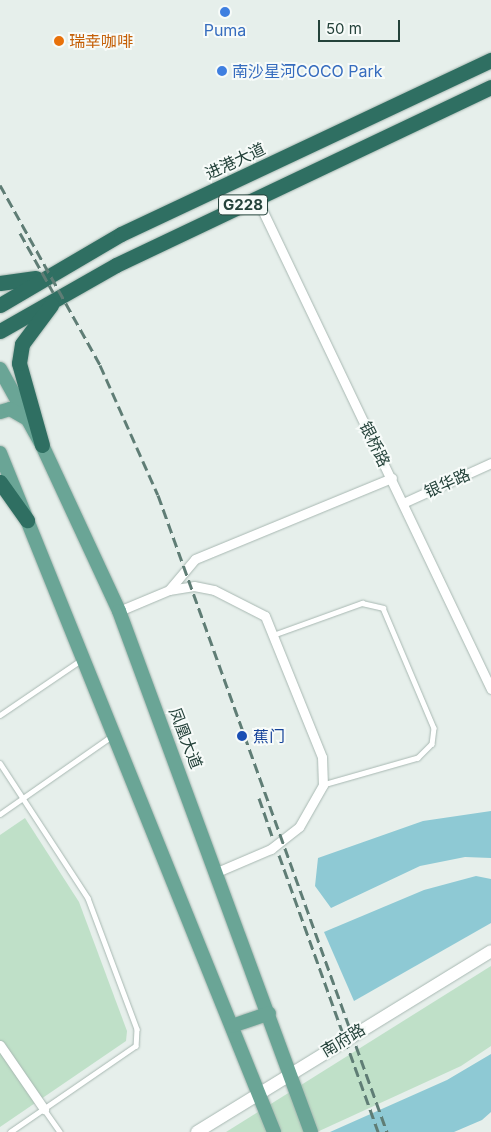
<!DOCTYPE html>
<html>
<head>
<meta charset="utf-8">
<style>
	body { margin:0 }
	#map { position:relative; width:491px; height:1132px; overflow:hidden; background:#e6efeb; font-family:Inter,"Noto Sans SC",sans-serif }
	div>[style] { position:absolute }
	.green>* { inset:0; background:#bfe0c8 }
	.water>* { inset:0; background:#8ec9d4 }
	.roads { filter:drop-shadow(0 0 1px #a8b8b2) drop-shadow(0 0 1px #a8b8b2) }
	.lane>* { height:4.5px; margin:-2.25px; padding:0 2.25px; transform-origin:2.25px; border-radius:2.25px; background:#fff }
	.street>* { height:9px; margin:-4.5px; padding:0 4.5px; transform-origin:4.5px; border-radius:4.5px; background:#fff }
	.secondary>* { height:12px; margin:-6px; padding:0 6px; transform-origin:6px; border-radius:6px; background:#fff }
	.primary>* { height:14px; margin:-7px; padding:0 7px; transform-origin:7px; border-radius:7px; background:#6aa596 }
	.highway>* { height:15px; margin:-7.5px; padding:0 7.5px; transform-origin:7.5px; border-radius:7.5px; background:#2f6f62 }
	.rail>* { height:3px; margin-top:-1.5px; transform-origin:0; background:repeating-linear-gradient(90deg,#5f7d75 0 10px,transparent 0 15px) }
	.dots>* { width:14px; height:14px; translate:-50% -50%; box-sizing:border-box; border:2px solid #f7fbf9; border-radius:50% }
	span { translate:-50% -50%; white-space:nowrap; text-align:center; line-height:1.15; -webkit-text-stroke:4px #f7fbf9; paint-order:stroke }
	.shield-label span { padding:1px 4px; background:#f7fbf9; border:1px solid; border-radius:4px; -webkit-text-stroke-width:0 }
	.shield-label { font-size:15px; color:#24423a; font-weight:700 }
	.shop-label { font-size:16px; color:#366cbe }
	.left { translate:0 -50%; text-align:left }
	.food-label { font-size:16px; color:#c56008 }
	.street-label { font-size:16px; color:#24423a }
	.transit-label { font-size:16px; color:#164399 }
	.scale { position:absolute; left:318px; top:20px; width:82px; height:22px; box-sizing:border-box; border:2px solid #24423a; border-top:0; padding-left:6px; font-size:15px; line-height:18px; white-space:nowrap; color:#24423a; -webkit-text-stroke:4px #f7fbf9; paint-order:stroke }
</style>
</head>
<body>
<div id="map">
	<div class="green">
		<div style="clip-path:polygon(25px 818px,79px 902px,127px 1031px,126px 1041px,0 1127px,0 835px)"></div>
		<div style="clip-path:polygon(491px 966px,491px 1046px,461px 1066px,317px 1132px,226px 1132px)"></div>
	</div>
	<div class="water">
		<div style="clip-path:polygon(491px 811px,491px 858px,465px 857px,420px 866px,331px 908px,315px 886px,318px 858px,423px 821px)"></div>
		<div style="clip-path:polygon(476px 876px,491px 879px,491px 923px,354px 1001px,324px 932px,424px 890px)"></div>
		<div style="clip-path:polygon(491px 1054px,491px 1112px,482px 1120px,454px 1132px,330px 1132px,447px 1080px)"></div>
	</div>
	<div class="roads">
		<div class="lane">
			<div style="left:273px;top:635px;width:95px;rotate:-19.8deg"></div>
			<div style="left:362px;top:603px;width:22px;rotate:13deg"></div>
			<div style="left:383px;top:608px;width:130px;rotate:67deg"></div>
			<div style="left:434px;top:728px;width:16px;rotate:97deg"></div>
			<div style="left:432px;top:744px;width:20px;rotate:135deg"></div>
			<div style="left:418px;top:758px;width:99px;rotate:164.1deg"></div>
			<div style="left:0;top:715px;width:98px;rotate:-34.2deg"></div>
			<div style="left:0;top:763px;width:161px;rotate:56.9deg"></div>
			<div style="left:88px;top:898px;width:140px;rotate:69.5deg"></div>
			<div style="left:137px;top:1029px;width:17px;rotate:93deg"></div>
			<div style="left:136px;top:1046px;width:152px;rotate:145.5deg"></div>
			<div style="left:0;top:814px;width:136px;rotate:-34.9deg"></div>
			<div style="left:44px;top:1109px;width:28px;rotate:55deg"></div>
		</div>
		<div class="street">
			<div style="left:257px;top:199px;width:543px;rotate:64.47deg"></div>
			<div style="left:403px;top:503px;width:97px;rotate:-24.4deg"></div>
			<div style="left:169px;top:590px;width:40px;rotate:-50deg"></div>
			<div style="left:195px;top:559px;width:213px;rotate:-22.4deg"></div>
			<div style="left:119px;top:611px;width:54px;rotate:-22.8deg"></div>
			<div style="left:169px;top:590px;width:25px;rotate:-9deg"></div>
			<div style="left:194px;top:586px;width:20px;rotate:11deg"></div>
			<div style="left:214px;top:590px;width:57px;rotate:27deg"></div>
			<div style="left:265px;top:616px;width:152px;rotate:68deg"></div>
			<div style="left:322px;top:757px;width:28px;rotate:88deg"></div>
			<div style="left:323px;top:785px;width:48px;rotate:119.7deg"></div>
			<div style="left:299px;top:827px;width:36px;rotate:142deg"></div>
			<div style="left:271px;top:849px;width:59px;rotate:156.9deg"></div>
			<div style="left:0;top:1045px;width:78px;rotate:55.5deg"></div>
		</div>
		<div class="secondary">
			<div style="left:197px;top:1132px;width:345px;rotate:-31.6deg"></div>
		</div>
		<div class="primary">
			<div style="left:0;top:369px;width:87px;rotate:61.1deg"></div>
			<div style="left:42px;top:445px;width:183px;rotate:65.1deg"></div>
			<div style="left:119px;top:611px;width:555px;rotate:69.77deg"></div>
			<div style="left:0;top:412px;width:10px;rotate:-17deg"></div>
			<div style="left:10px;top:409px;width:22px;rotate:30deg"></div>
			<div style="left:0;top:453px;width:732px;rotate:68.02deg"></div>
			<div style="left:232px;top:1026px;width:39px;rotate:-19deg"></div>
		</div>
		<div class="highway">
			<div style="left:0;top:283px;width:36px;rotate:-8deg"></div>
			<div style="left:0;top:305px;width:140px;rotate:-30.4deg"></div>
			<div style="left:121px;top:234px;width:409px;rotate:-25.2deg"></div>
			<div style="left:0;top:331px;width:133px;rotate:-29.6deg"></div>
			<div style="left:116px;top:265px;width:415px;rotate:-25.4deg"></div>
			<div style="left:42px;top:445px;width:85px;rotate:-105.7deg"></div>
			<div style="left:19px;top:363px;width:19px;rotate:-81deg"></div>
			<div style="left:22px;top:344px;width:49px;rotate:-53.4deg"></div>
			<div style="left:0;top:482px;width:47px;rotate:54.6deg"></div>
		</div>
	</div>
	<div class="rail">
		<div style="left:0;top:185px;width:206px;rotate:60.9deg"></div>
		<div style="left:100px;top:365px;width:142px;rotate:66deg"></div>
		<div style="left:158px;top:495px;width:677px;rotate:70.23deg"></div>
		<div style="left:20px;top:233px;width:68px;rotate:60.8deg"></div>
		<div style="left:259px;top:798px;width:40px;rotate:71.1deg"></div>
		<div style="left:279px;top:855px;width:294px;rotate:70.3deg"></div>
	</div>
	<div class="dots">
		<div style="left:225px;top:12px;background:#3f7fe0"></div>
		<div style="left:59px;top:41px;background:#e8710a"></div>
		<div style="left:222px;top:71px;background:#3f7fe0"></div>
		<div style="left:242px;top:736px;background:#1a4fb4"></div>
	</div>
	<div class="shield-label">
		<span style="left:243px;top:205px">G228</span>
	</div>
	<div class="shop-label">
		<span style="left:225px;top:30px">Puma</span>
		<span class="left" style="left:232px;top:71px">南沙星河COCO Park</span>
	</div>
	<div class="food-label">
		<span class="left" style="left:69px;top:41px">瑞幸咖啡</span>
	</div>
	<div class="street-label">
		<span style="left:235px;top:161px;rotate:-25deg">进港大道</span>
		<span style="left:375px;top:444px;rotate:64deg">银桥路</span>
		<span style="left:447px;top:483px;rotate:-24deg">银华路</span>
		<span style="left:186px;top:738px;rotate:69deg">凤凰大道</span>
		<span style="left:343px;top:1040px;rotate:-31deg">南府路</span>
	</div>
	<div class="transit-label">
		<span class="left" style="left:253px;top:736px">蕉门</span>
	</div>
	<div class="scale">50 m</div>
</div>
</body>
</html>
